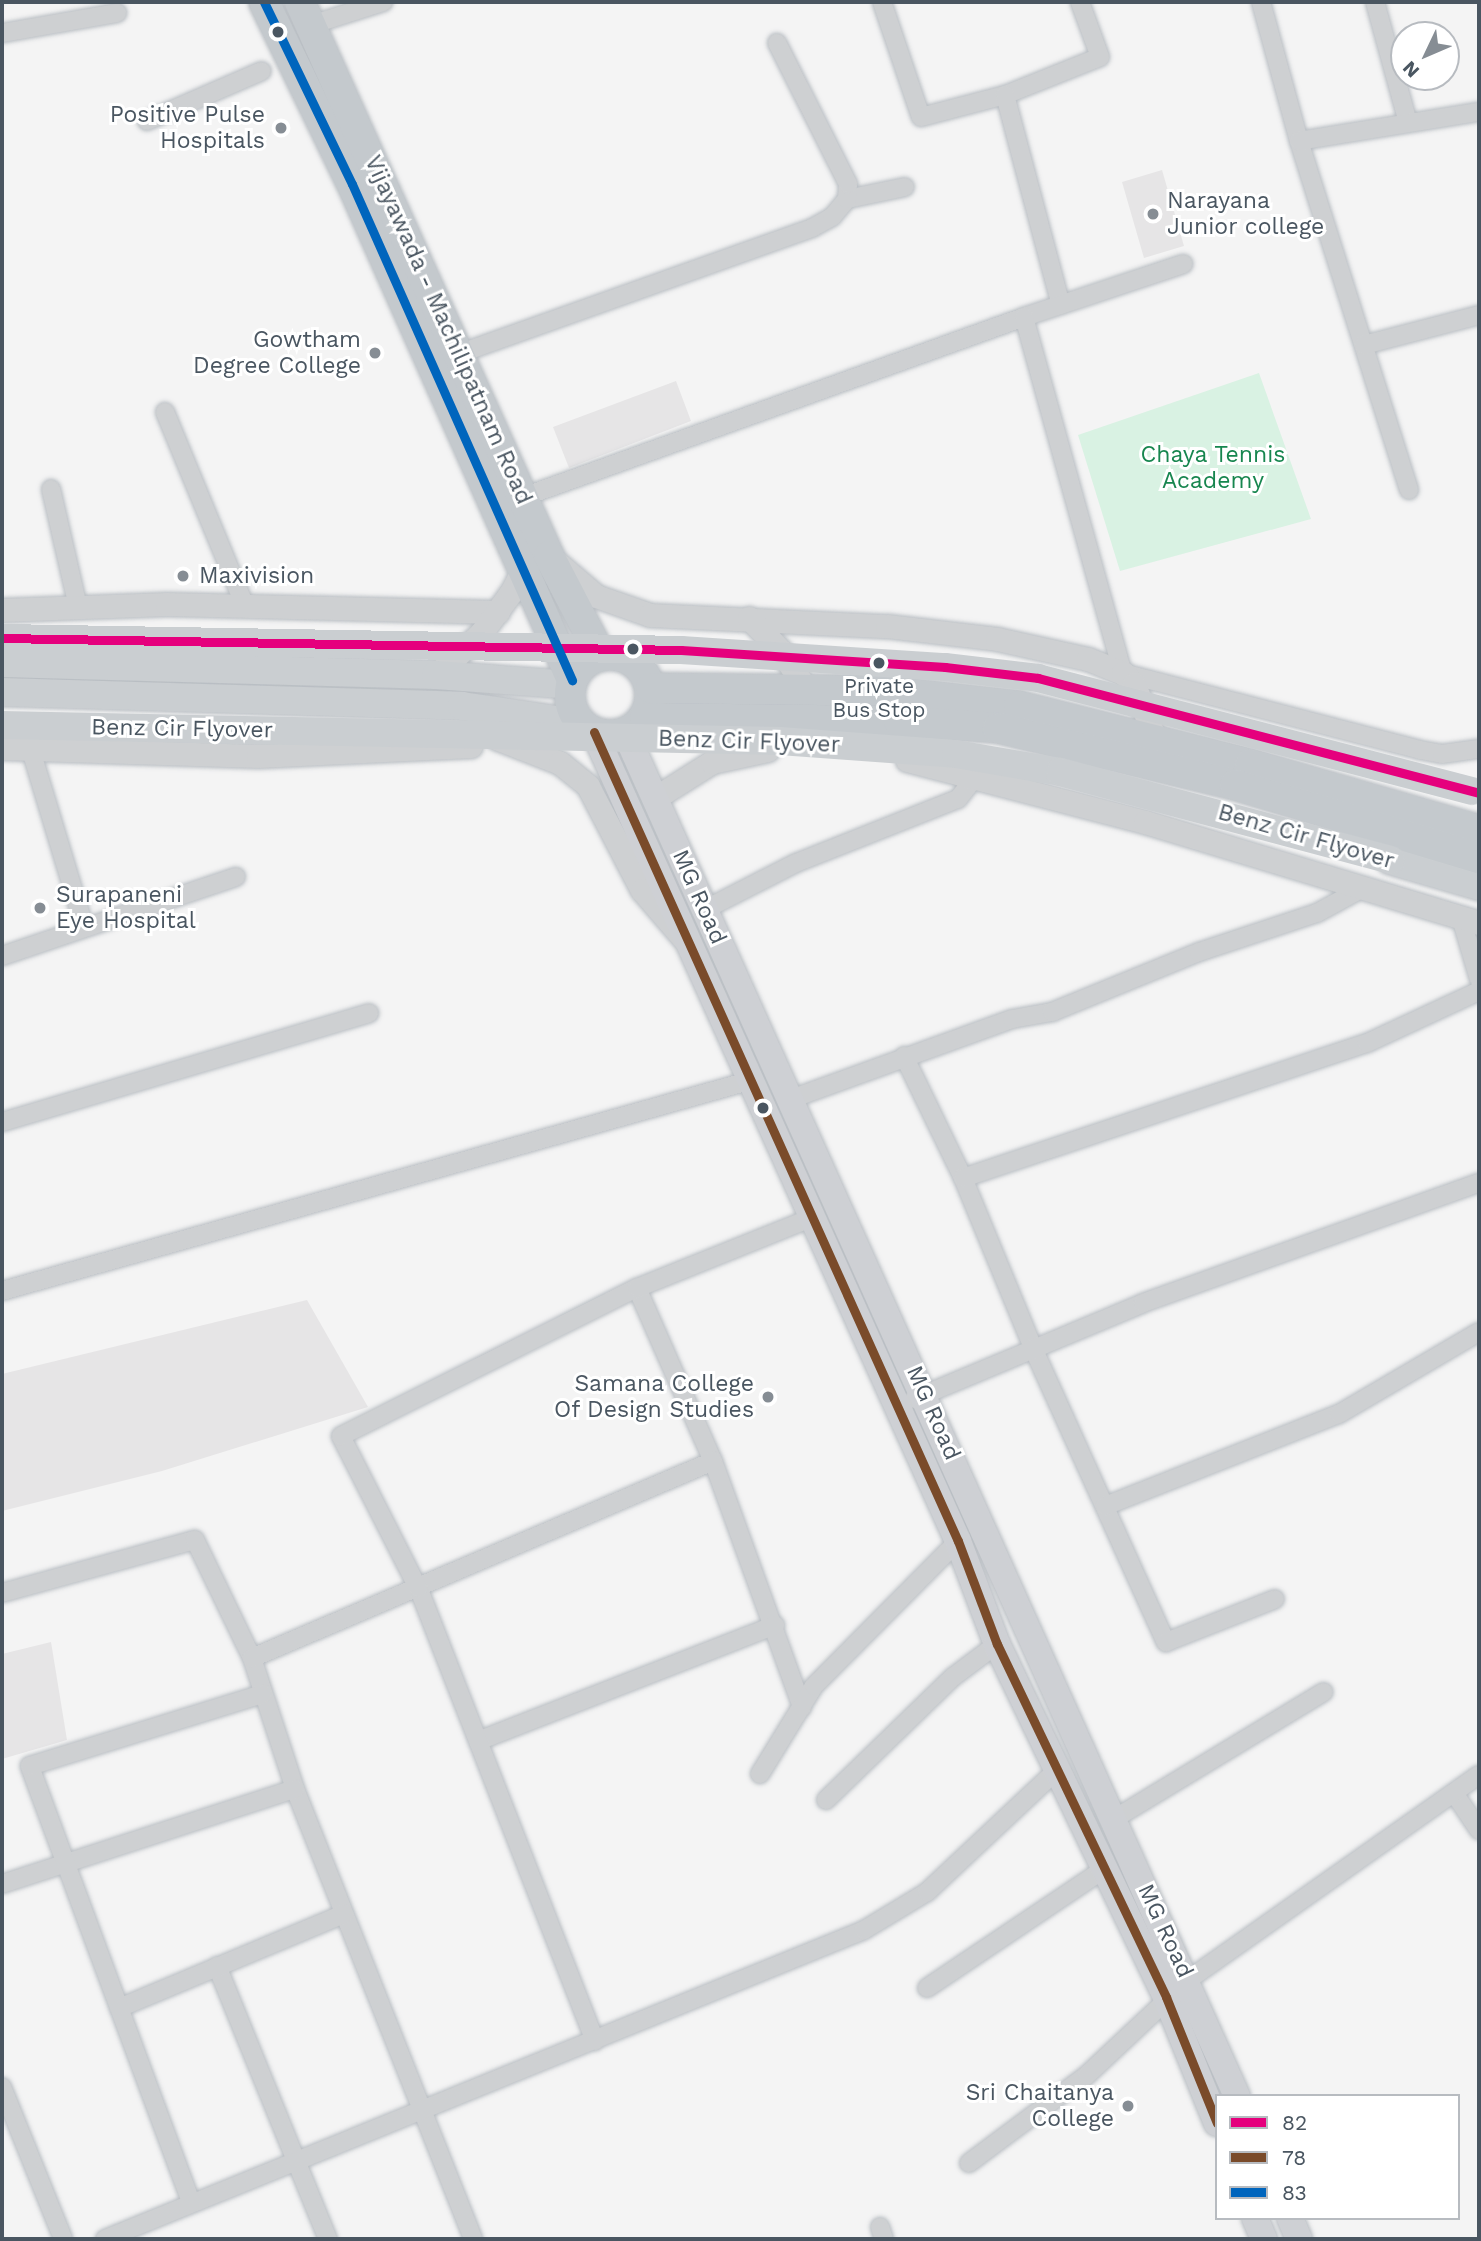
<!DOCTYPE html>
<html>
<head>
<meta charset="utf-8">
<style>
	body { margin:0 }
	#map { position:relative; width:1481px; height:2241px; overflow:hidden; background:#f4f4f4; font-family:"Work Sans",sans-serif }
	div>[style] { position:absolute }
	.education>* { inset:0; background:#e6e5e6 }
	.green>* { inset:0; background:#d9f2e3 }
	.roads { filter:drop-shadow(0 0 2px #b9bec3) drop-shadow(0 0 2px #b9bec3) }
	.minor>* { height:18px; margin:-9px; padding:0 9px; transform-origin:9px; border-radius:9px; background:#ced0d2 }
	.tertiary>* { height:23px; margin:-11.5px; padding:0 11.5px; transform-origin:11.5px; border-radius:11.5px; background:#ced0d2 }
	.secondary>* { height:26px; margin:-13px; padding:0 13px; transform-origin:13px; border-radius:13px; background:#ced0d4 }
	.primary>* { height:28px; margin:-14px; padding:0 14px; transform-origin:14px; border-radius:14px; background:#caced1 }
	.trunk>* { height:30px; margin:-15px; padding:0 15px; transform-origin:15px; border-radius:15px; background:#c4c9cd }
	.trunk>.ring { margin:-15px; padding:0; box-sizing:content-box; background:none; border:30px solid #c4c9cd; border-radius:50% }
	.primary-bridge>* { height:28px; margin:-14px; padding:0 14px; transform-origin:14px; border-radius:14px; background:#caced1 }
	.bus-1>* { height:9px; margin:-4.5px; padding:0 4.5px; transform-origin:4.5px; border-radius:4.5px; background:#e5007d }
	.bus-2>* { height:9px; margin:-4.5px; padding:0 4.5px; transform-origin:4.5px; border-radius:4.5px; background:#7a4b2a }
	.bus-3>* { height:9px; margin:-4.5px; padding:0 4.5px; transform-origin:4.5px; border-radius:4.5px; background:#0065bd }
	.dots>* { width:19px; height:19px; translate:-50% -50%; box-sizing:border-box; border:4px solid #fff; border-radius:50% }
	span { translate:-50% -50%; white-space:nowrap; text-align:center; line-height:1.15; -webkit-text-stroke:6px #fff; paint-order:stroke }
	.bus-label { font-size:21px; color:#4a5661 }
	.poi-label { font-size:23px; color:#4a5661 }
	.right { translate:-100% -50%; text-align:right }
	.left { translate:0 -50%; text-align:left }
	.street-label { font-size:23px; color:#4a5661 }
	.park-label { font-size:23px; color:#17864f }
	.frame { position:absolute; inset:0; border:4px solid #4a5661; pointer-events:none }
	.legend { position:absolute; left:1215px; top:2094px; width:245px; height:126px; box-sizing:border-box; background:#fff; border:2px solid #b7bbc0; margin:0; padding:9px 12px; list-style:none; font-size:21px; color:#4a5661 }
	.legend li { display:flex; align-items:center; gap:14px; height:35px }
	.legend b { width:35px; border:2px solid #b7bbc0 }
	.north { position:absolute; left:1390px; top:21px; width:70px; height:70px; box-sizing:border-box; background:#fff; border:2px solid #b7bbc0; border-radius:50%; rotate:226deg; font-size:19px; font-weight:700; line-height:28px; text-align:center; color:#4a5661 }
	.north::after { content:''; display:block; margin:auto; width:24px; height:32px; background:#868d94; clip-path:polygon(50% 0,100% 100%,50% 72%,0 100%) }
</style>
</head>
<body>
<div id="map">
	<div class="education">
		<div style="clip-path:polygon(1162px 170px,1184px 246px,1144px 258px,1122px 182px)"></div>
		<div style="clip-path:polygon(676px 381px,691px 421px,569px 468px,553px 427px)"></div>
		<div style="clip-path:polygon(307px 1300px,368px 1407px,162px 1471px,2px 1511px,2px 1374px)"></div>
		<div style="clip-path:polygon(51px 1642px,67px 1740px,2px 1759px,2px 1654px)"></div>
	</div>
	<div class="green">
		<div style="clip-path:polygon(1259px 373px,1311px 519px,1120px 571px,1078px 435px)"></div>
	</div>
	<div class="roads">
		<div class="minor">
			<div style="left:882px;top:2px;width:121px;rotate:71.3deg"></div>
			<div style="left:921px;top:117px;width:87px;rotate:-14.7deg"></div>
			<div style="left:1005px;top:95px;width:102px;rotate:-21.8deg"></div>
			<div style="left:1100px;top:57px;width:59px;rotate:-110deg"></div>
			<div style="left:1261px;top:2px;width:144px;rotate:74.7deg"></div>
			<div style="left:1299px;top:141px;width:366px;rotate:72.5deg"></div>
			<div style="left:1375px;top:2px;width:125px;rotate:74.7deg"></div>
			<div style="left:311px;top:25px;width:76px;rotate:-17.7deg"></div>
			<div style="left:2px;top:33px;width:117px;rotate:-9.9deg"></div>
			<div style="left:1005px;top:95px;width:217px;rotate:75.1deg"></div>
			<div style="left:147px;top:121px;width:125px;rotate:-23.5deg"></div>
			<div style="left:1299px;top:141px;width:182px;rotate:-9.2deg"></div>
			<div style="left:847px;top:199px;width:59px;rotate:-11.7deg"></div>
			<div style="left:1024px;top:317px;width:168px;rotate:-18.4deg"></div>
			<div style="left:1364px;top:345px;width:119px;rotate:-14.6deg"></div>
			<div style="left:461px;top:353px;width:373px;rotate:-19.6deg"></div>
			<div style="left:812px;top:228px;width:23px;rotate:-29deg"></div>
			<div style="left:832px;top:217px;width:23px;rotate:-50deg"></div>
			<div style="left:847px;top:199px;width:15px;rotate:-86deg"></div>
			<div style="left:848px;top:184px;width:158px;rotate:-116.7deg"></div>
			<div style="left:165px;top:412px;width:210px;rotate:67.6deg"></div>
			<div style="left:51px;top:489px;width:121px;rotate:77.1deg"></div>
			<div style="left:523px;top:497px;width:532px;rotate:-19.76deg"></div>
			<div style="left:1024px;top:317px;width:370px;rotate:74.5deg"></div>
			<div style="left:1123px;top:673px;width:307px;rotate:14.5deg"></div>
			<div style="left:1420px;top:750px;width:22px;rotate:10deg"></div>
			<div style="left:1442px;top:754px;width:37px;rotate:-8deg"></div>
			<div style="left:30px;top:747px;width:187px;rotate:73.2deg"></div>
			<div style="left:704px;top:910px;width:103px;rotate:-27.1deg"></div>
			<div style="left:796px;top:863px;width:174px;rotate:-21.6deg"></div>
			<div style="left:958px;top:799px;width:29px;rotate:-52deg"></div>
			<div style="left:1461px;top:918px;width:64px;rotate:73.6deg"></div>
			<div style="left:2px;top:956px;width:247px;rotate:-18.7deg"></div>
			<div style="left:904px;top:1056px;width:136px;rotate:64.2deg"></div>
			<div style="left:963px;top:1178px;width:184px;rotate:67.6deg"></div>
			<div style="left:1033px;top:1348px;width:323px;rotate:65.7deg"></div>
			<div style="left:1166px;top:1642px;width:117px;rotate:-21.5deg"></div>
			<div style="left:791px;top:1099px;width:235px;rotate:-19.9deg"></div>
			<div style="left:1012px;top:1019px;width:41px;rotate:-9.9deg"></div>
			<div style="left:1052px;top:1012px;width:159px;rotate:-22.2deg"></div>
			<div style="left:1199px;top:952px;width:124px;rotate:-18.3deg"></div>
			<div style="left:1317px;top:913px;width:50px;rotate:-28.6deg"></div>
			<div style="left:2px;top:1122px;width:383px;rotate:-16.5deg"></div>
			<div style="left:963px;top:1178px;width:426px;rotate:-18.5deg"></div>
			<div style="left:1367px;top:1043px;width:123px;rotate:-24.9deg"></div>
			<div style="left:637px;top:1288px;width:189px;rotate:66.3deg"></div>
			<div style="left:713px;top:1461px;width:262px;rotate:70.1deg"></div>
			<div style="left:2px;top:1291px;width:779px;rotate:-15.71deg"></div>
			<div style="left:914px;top:1399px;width:248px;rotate:-22.7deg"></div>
			<div style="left:1143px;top:1303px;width:357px;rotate:-19.7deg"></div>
			<div style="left:1105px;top:1506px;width:251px;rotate:-21.5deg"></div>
			<div style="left:1339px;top:1414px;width:162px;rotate:-30.4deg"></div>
			<div style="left:2px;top:1593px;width:200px;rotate:-15.4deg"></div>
			<div style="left:195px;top:1540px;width:131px;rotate:64.2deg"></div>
			<div style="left:252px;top:1658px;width:138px;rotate:71.8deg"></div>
			<div style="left:295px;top:1789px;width:484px;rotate:68.4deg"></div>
			<div style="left:252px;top:1658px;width:501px;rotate:-23.14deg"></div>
			<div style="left:478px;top:1741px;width:319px;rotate:-21.3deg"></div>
			<div style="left:760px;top:1774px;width:103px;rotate:-58.5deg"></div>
			<div style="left:814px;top:1686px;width:204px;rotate:-45.2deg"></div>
			<div style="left:1454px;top:1793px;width:45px;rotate:56deg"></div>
			<div style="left:826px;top:1800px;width:177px;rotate:-44.1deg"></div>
			<div style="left:953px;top:1677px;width:55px;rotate:-36.9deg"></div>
			<div style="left:1114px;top:1819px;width:245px;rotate:-31.2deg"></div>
			<div style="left:2px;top:1884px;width:308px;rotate:-18deg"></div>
			<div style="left:217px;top:1966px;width:295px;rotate:67.9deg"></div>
			<div style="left:927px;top:1988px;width:213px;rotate:-33.9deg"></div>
			<div style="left:119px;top:2008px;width:244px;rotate:-22.7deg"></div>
			<div style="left:595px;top:2041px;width:486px;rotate:-111.3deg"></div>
			<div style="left:418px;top:1588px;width:170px;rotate:-116.9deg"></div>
			<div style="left:341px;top:1436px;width:331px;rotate:-26.6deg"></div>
			<div style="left:637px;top:1288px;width:188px;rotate:-21.9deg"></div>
			<div style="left:2px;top:2087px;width:164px;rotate:68.1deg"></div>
			<div style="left:969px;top:2163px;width:147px;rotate:-36.7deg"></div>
			<div style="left:1087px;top:2075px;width:139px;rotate:-43.2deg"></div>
			<div style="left:1188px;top:1980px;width:356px;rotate:-35.2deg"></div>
			<div style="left:191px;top:2202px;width:465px;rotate:-110.3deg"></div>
			<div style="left:30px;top:1766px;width:244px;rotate:-17.2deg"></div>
			<div style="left:880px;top:2227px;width:13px;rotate:72deg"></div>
			<div style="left:105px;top:2239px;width:819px;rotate:-22.15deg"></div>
			<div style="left:864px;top:1930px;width:74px;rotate:-31.1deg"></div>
			<div style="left:927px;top:1892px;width:180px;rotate:-43.2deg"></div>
		</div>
		<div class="tertiary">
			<div style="left:555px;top:561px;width:54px;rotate:40.5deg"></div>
			<div style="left:596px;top:596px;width:57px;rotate:19.4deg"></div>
			<div style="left:650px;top:615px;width:237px;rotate:2.7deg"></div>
			<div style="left:887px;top:626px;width:111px;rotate:6.7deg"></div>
			<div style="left:997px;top:639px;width:93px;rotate:12.4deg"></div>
			<div style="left:1088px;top:659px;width:38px;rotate:22deg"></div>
			<div style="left:1123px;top:673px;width:16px;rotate:45deg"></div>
			<div style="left:1134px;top:684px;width:59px;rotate:69.1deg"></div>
			<div style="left:2px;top:610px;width:165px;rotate:-2.1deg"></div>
			<div style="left:167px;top:604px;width:331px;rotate:1.4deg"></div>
			<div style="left:749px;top:618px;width:46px;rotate:45.9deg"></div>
			<div style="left:781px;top:651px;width:45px;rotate:56.7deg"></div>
			<div style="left:436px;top:675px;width:63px;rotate:-43.1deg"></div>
			<div style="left:482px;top:632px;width:51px;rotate:-53.8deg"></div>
			<div style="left:512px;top:591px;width:25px;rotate:-63deg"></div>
			<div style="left:496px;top:738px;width:69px;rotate:21.3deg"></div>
			<div style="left:560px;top:763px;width:36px;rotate:39deg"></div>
			<div style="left:588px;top:786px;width:117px;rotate:62.6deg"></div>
			<div style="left:642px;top:890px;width:65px;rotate:49.4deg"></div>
			<div style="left:2px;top:748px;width:256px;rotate:1.8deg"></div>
			<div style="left:258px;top:756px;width:213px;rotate:-2.7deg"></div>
			<div style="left:907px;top:760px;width:246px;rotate:14.6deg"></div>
			<div style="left:1145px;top:822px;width:349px;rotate:16.8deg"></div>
			<div style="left:655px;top:798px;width:67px;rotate:-32.3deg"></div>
			<div style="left:712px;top:762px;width:57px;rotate:-12.1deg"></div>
		</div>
		<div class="secondary">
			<div style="left:594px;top:732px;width:887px;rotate:65.78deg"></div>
			<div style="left:958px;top:1541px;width:110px;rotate:69.3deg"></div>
			<div style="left:997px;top:1644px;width:391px;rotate:64.4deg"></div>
			<div style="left:1166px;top:1997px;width:136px;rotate:68deg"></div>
			<div style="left:625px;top:732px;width:1495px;rotate:65.84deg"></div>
			<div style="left:1255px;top:2218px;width:23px;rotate:67deg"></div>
			<div style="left:1290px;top:2218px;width:23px;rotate:67deg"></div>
		</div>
		<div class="primary">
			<div style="left:2px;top:663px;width:434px;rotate:1.6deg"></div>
			<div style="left:436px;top:675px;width:135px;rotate:4.2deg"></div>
			<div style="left:2px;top:692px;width:460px;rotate:1.7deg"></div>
			<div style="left:462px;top:706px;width:121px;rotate:8.5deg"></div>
			<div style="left:1390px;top:860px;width:93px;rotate:16.3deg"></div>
		</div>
		<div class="trunk">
			<div style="left:264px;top:2px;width:202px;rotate:64.2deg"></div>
			<div style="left:352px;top:184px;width:543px;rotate:66.08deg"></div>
			<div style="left:300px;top:2px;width:607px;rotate:65.8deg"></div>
			<div style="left:549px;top:556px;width:113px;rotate:62.5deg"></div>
			<div class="ring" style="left:570px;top:655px;width:50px;height:50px"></div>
			<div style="left:651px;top:688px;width:232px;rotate:0.7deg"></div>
			<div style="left:883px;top:691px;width:137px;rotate:6.3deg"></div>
			<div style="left:1019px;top:706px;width:238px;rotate:14.1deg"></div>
			<div style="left:1250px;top:764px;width:238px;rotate:16.1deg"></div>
			<div style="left:645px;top:718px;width:254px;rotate:0.7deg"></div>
			<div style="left:899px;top:721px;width:99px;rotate:4deg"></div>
			<div style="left:998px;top:728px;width:244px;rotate:13.5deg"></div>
			<div style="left:1235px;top:785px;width:255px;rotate:16.7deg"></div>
		</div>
	</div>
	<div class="primary-bridge">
		<div style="left:2px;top:638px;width:679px;rotate:1.01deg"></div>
		<div style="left:681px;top:650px;width:265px;rotate:3.7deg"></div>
		<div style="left:945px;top:667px;width:94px;rotate:6.7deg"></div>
		<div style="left:1038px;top:678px;width:448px;rotate:14.6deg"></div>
		<div style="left:2px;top:725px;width:778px;rotate:1.18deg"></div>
		<div style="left:780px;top:741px;width:176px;rotate:4.2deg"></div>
		<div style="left:956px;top:754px;width:106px;rotate:9.8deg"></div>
		<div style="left:1060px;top:772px;width:342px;rotate:14.9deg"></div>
	</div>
	<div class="bus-1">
		<div style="left:2px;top:638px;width:679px;rotate:1.01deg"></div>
		<div style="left:681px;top:650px;width:265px;rotate:3.7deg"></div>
		<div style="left:945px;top:667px;width:94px;rotate:6.7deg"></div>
		<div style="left:1038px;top:678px;width:456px;rotate:14.6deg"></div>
	</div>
	<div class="bus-2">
		<div style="left:594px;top:732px;width:887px;rotate:65.78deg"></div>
		<div style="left:958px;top:1541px;width:110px;rotate:69.3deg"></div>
		<div style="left:997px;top:1644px;width:391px;rotate:64.4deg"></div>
		<div style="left:1166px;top:1997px;width:136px;rotate:68deg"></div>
	</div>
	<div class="bus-3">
		<div style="left:264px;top:2px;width:202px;rotate:64.2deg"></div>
		<div style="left:352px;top:184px;width:543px;rotate:66.08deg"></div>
	</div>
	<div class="dots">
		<div style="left:278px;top:32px;background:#4a5661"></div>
		<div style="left:281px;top:128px;background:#868d94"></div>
		<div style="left:1153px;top:214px;background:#868d94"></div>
		<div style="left:375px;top:353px;background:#868d94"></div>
		<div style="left:183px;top:576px;background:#868d94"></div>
		<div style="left:633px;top:649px;background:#4a5661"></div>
		<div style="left:879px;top:663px;background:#4a5661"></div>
		<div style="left:40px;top:908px;background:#868d94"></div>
		<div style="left:763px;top:1108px;background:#4a5661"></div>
		<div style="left:768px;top:1397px;background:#868d94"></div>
		<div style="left:1128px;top:2106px;background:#868d94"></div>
	</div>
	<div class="bus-label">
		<span style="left:879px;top:698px">Private<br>Bus Stop</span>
	</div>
	<div class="poi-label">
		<span class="right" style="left:265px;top:128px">Positive Pulse<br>Hospitals</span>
		<span class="left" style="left:1167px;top:214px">Narayana<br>Junior college</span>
		<span class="right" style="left:361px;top:353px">Gowtham<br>Degree College</span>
		<span class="left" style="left:199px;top:576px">Maxivision</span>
		<span class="left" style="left:56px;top:908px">Surapaneni<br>Eye Hospital</span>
		<span class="right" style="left:754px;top:1397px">Samana College<br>Of Design Studies</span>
		<span class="right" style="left:1114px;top:2106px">Sri Chaitanya<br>College</span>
	</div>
	<div class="street-label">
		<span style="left:448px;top:330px;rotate:66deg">Vijayawada - Machilipatnam Road</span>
		<span style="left:182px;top:729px;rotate:1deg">Benz Cir Flyover</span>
		<span style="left:749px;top:742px;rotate:2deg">Benz Cir Flyover</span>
		<span style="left:1306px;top:837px;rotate:16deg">Benz Cir Flyover</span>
		<span style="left:699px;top:897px;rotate:66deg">MG Road</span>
		<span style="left:933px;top:1413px;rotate:66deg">MG Road</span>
		<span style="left:1165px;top:1931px;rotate:65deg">MG Road</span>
	</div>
	<div class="park-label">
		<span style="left:1213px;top:468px">Chaya Tennis<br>Academy</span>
	</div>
	<div class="frame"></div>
	<ul class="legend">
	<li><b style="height:9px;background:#e5007d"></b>82</li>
	<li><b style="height:9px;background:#7a4b2a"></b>78</li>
	<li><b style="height:9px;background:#0065bd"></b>83</li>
	</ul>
	<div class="north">N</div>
</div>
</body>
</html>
